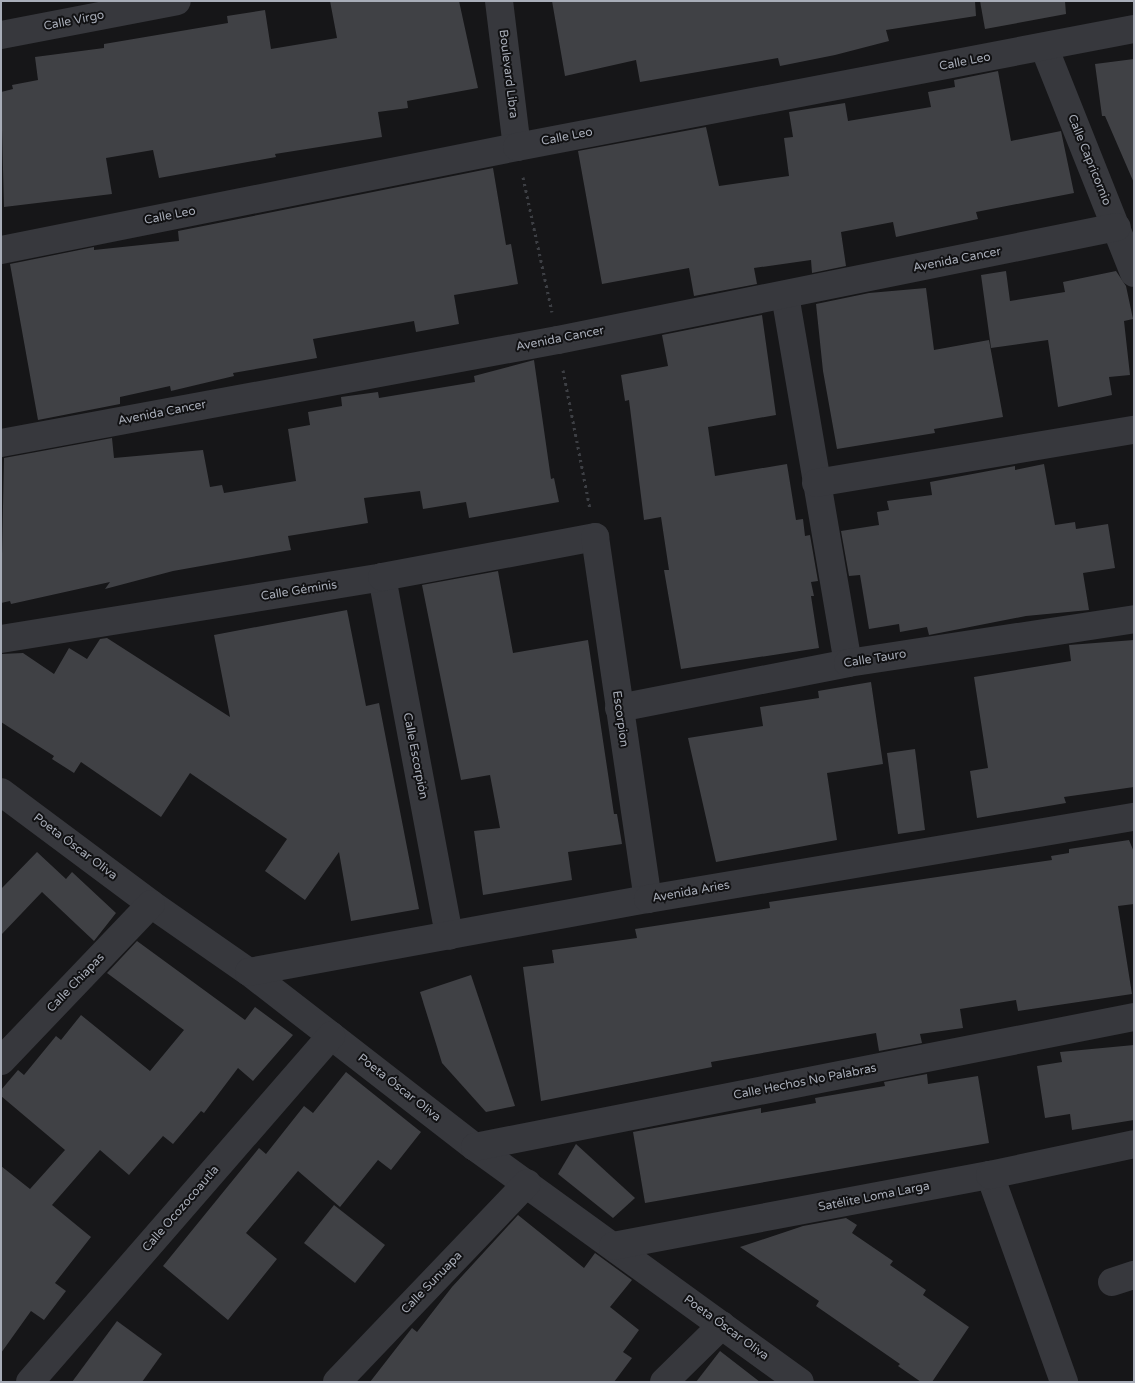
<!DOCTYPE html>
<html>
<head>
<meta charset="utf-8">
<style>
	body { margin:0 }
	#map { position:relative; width:1135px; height:1383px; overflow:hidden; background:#161618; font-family:"Varela Round",sans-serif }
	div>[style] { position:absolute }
	.building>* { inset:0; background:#404145 }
	.path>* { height:3px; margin-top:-1.5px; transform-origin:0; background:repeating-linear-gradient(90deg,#3d3f44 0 2.5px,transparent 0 6.5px) }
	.minor>* { height:28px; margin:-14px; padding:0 14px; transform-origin:14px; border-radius:14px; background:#37383d }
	span { translate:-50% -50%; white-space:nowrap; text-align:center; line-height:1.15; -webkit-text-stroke:4px #111113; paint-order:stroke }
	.street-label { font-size:12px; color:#a8adb8 }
	.frame { position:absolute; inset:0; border:2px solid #a8adb8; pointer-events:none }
</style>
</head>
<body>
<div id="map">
	<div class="building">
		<div style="clip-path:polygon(330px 1px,459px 1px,478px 88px,407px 101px,408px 108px,378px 112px,382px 137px,275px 154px,276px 157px,159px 178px,153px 150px,106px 158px,112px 194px,4px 207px,1px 92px,13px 89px,12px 85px,38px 80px,35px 57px,104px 48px,104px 44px,228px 23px,227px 16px,265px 10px,271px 49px,337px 38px)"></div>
		<div style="clip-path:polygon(552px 1px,975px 1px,976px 16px,886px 30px,889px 41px,835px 55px,780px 66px,778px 58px,640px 82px,636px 60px,565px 76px)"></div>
		<div style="clip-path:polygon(980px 1px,1065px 1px,1066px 14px,985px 29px)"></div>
		<div style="clip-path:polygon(1134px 59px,1134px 183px,1105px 116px,1102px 116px,1095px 64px)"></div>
		<div style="clip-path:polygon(998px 71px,1011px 141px,1061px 131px,1074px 193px,976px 212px,978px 219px,896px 237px,893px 222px,841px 232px,846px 266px,812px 273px,811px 260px,754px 268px,757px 284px,694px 296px,689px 268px,602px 284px,578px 151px,706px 127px,719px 186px,789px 176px,784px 138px,793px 137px,789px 112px,845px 103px,848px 121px,931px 107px,928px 92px,955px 87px,954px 80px)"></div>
		<div style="clip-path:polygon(493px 168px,506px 245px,511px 244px,518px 284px,454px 295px,459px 324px,416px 332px,414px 321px,313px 339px,317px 358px,233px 373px,234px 376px,171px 391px,170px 386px,120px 397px,120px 404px,38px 420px,10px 264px,94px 247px,94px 250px,179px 241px,178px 231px)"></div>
		<div style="clip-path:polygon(1006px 271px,1010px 301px,1065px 292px,1063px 282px,1116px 271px,1126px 286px,1133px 319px,1124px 321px,1130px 375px,1109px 377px,1112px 395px,1058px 407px,1048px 340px,991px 348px,981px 275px)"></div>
		<div style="clip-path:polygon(926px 288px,934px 350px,989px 340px,1003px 417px,934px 429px,935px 433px,837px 449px,823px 371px,816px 304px,869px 293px)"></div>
		<div style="clip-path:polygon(762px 315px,776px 415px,708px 427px,715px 476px,787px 464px,796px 520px,803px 519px,805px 536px,810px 535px,818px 581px,811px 582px,814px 596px,811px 596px,819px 648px,681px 669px,664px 570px,669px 570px,661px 517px,644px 520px,629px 400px,625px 401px,621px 375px,668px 366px,662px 335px)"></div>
		<div style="clip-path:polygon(534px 360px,551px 479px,554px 478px,559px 502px,469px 518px,466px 502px,423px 509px,420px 491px,364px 498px,368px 523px,288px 536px,291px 550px,173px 571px,105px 589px,110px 582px,11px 604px,10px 601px,1px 603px,4px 458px,112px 438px,114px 458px,203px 450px,210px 487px,222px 485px,224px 493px,296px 481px,288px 429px,310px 425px,308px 412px,342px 406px,341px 397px,378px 392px,379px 398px,475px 382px,474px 376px)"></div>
		<div style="clip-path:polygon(1044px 464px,1055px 525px,1075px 522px,1076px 529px,1108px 524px,1115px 568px,1083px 573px,1089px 610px,1026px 616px,929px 635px,927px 627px,900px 632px,899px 624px,869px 629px,860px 575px,849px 576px,841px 531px,879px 525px,877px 512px,889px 510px,887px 501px,932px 495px,930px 482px,1015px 466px,1015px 470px)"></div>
		<div style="clip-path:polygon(498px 571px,513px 653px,588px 640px,614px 814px,617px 814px,622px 844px,568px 852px,572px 880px,483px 895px,474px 831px,500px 828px,490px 775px,461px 780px,422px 585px)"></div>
		<div style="clip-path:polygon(347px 610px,366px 706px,379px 703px,419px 909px,351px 921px,339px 852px,305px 900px,265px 871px,287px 839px,190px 773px,161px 817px,81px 762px,74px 773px,52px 759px,54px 756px,1px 722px,1px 654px,23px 653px,54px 674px,69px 648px,87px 659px,100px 639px,107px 638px,230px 717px,214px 635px)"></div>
		<div style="clip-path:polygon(1134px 640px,1134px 787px,1064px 797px,1066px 803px,977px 818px,970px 771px,988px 768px,974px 677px,1071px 661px,1069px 645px)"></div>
		<div style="clip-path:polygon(871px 682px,883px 764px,827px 773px,837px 840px,716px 862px,688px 738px,763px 726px,760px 707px,819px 698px,818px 691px)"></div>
		<div style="clip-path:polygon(915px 749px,925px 830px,898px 834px,887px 753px)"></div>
		<div style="clip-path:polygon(1129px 840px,1134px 852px,1134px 904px,1118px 906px,1132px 994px,1018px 1011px,1016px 1000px,960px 1009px,963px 1028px,920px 1034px,922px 1043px,879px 1051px,876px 1033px,711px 1062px,712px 1067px,541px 1101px,523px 967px,554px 963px,552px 950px,637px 938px,635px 929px,770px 908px,769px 902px,1052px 860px,1051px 856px,1069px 853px,1069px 849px)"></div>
		<div style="clip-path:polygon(37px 852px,66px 879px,72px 872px,116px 913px,94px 941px,42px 892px,1px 935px,1px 889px)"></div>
		<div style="clip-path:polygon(137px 941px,245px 1020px,255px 1007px,293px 1035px,253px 1081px,238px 1068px,204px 1113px,201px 1111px,173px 1144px,163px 1136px,129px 1175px,100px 1150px,52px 1205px,91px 1237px,55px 1283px,66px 1291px,44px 1320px,31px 1311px,1px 1353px,1px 1166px,30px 1189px,65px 1150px,1px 1096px,1px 1090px,18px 1070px,24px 1075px,56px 1036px,61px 1040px,81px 1015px,150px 1071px,184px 1030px,107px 973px)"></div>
		<div style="clip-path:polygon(471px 975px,515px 1106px,486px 1112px,442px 1063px,420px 992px)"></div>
		<div style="clip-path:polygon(1134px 1045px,1134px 1120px,1072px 1130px,1070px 1114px,1045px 1118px,1037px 1066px,1062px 1062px,1060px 1052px)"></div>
		<div style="clip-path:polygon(346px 1072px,421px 1132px,391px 1170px,378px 1160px,340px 1207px,298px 1171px,246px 1233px,277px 1259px,228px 1320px,163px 1266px,259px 1148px,266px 1154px,304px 1106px,313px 1113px)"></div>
		<div style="clip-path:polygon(927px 1074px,928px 1084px,978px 1076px,989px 1143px,645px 1203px,633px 1132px,761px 1108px,761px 1113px,816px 1103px,815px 1098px,885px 1086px,884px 1082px)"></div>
		<div style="clip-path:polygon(576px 1144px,635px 1198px,613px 1218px,558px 1174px)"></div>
		<div style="clip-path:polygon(334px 1205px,385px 1245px,355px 1283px,304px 1243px)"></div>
		<div style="clip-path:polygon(518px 1215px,584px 1268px,595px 1253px,632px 1280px,610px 1307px,639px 1330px,623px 1352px,632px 1358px,614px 1382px,370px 1382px,412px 1328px,417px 1332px,452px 1287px)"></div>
		<div style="clip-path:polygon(846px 1218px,857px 1225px,852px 1233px,893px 1261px,890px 1265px,926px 1290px,923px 1295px,969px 1327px,932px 1382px,921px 1382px,898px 1366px,900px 1364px,816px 1306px,819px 1301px,740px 1247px,803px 1226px)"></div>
		<div style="clip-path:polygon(117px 1321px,162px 1354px,142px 1382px,72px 1382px)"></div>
		<div style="clip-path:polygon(720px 1351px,760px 1382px,696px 1382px)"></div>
	</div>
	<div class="path">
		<div style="left:523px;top:177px;width:138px;rotate:77.9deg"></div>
		<div style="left:563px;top:370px;width:142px;rotate:79deg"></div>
	</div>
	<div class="minor">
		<div style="left:499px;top:1px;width:147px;rotate:83deg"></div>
		<div style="left:1px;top:35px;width:179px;rotate:-10.9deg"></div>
		<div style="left:1044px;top:47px;width:243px;rotate:68.3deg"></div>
		<div style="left:1px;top:250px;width:526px;rotate:-11.29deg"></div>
		<div style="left:517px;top:147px;width:628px;rotate:-10.83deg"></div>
		<div style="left:785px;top:295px;width:373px;rotate:80.3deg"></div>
		<div style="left:1px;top:443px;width:566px;rotate:-10.48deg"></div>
		<div style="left:558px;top:340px;width:570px;rotate:-11.43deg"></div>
		<div style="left:816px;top:483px;width:322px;rotate:-9.5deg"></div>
		<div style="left:382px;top:577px;width:365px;rotate:79.4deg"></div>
		<div style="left:1px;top:639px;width:386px;rotate:-9.2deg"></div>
		<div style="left:382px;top:577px;width:217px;rotate:-10.6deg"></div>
		<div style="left:595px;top:537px;width:366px;rotate:81.7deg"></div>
		<div style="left:619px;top:708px;width:233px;rotate:-11.1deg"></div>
		<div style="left:848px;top:663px;width:289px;rotate:-8.7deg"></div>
		<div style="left:1px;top:792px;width:187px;rotate:36.7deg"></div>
		<div style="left:151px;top:904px;width:119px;rotate:34.8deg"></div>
		<div style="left:249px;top:972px;width:286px;rotate:37.8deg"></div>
		<div style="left:475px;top:1147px;width:401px;rotate:35.9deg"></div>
		<div style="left:249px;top:972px;width:406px;rotate:-10.4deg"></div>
		<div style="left:648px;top:899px;width:493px;rotate:-9.6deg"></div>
		<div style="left:1px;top:1061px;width:217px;rotate:-46.3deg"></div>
		<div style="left:475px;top:1147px;width:672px;rotate:-11.16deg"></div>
		<div style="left:990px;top:1175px;width:220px;rotate:70.3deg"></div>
		<div style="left:613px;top:1246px;width:384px;rotate:-10.7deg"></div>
		<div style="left:990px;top:1175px;width:147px;rotate:-12.1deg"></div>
		<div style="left:1112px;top:1282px;width:23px;rotate:-18deg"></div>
		<div style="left:30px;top:1382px;width:459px;rotate:-49deg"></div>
		<div style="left:337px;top:1382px;width:275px;rotate:-46.3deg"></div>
		<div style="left:664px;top:1382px;width:81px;rotate:-44.5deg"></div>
	</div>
	<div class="street-label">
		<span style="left:74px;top:21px;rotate:-11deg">Calle Virgo</span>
		<span style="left:965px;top:62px;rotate:-11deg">Calle Leo</span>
		<span style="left:508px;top:74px;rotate:83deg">Boulevard Libra</span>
		<span style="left:567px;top:137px;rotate:-11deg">Calle Leo</span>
		<span style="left:1089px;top:160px;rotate:68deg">Calle Capricornio</span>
		<span style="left:170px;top:216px;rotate:-11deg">Calle Leo</span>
		<span style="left:957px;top:260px;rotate:-11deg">Avenida Cancer</span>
		<span style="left:560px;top:339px;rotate:-11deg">Avenida Cancer</span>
		<span style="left:162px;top:413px;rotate:-11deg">Avenida Cancer</span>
		<span style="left:299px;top:591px;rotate:-9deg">Calle Géminis</span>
		<span style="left:875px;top:659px;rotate:-9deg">Calle Tauro</span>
		<span style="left:620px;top:719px;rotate:82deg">Escorpion</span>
		<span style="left:415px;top:756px;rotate:79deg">Calle Escorpión</span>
		<span style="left:75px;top:847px;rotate:37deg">Poeta Óscar Oliva</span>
		<span style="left:691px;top:892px;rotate:-10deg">Avenida Aries</span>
		<span style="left:76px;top:983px;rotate:-46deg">Calle Chiapas</span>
		<span style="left:805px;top:1082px;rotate:-11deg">Calle Hechos No Palabras</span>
		<span style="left:399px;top:1088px;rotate:38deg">Poeta Óscar Oliva</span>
		<span style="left:874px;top:1197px;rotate:-11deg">Satélite Loma Larga</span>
		<span style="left:181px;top:1209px;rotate:-49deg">Calle Ocozocoautla</span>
		<span style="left:432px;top:1283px;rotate:-46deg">Calle Sunuapa</span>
		<span style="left:726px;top:1328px;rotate:36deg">Poeta Óscar Oliva</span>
	</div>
	<div class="frame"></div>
</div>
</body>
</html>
